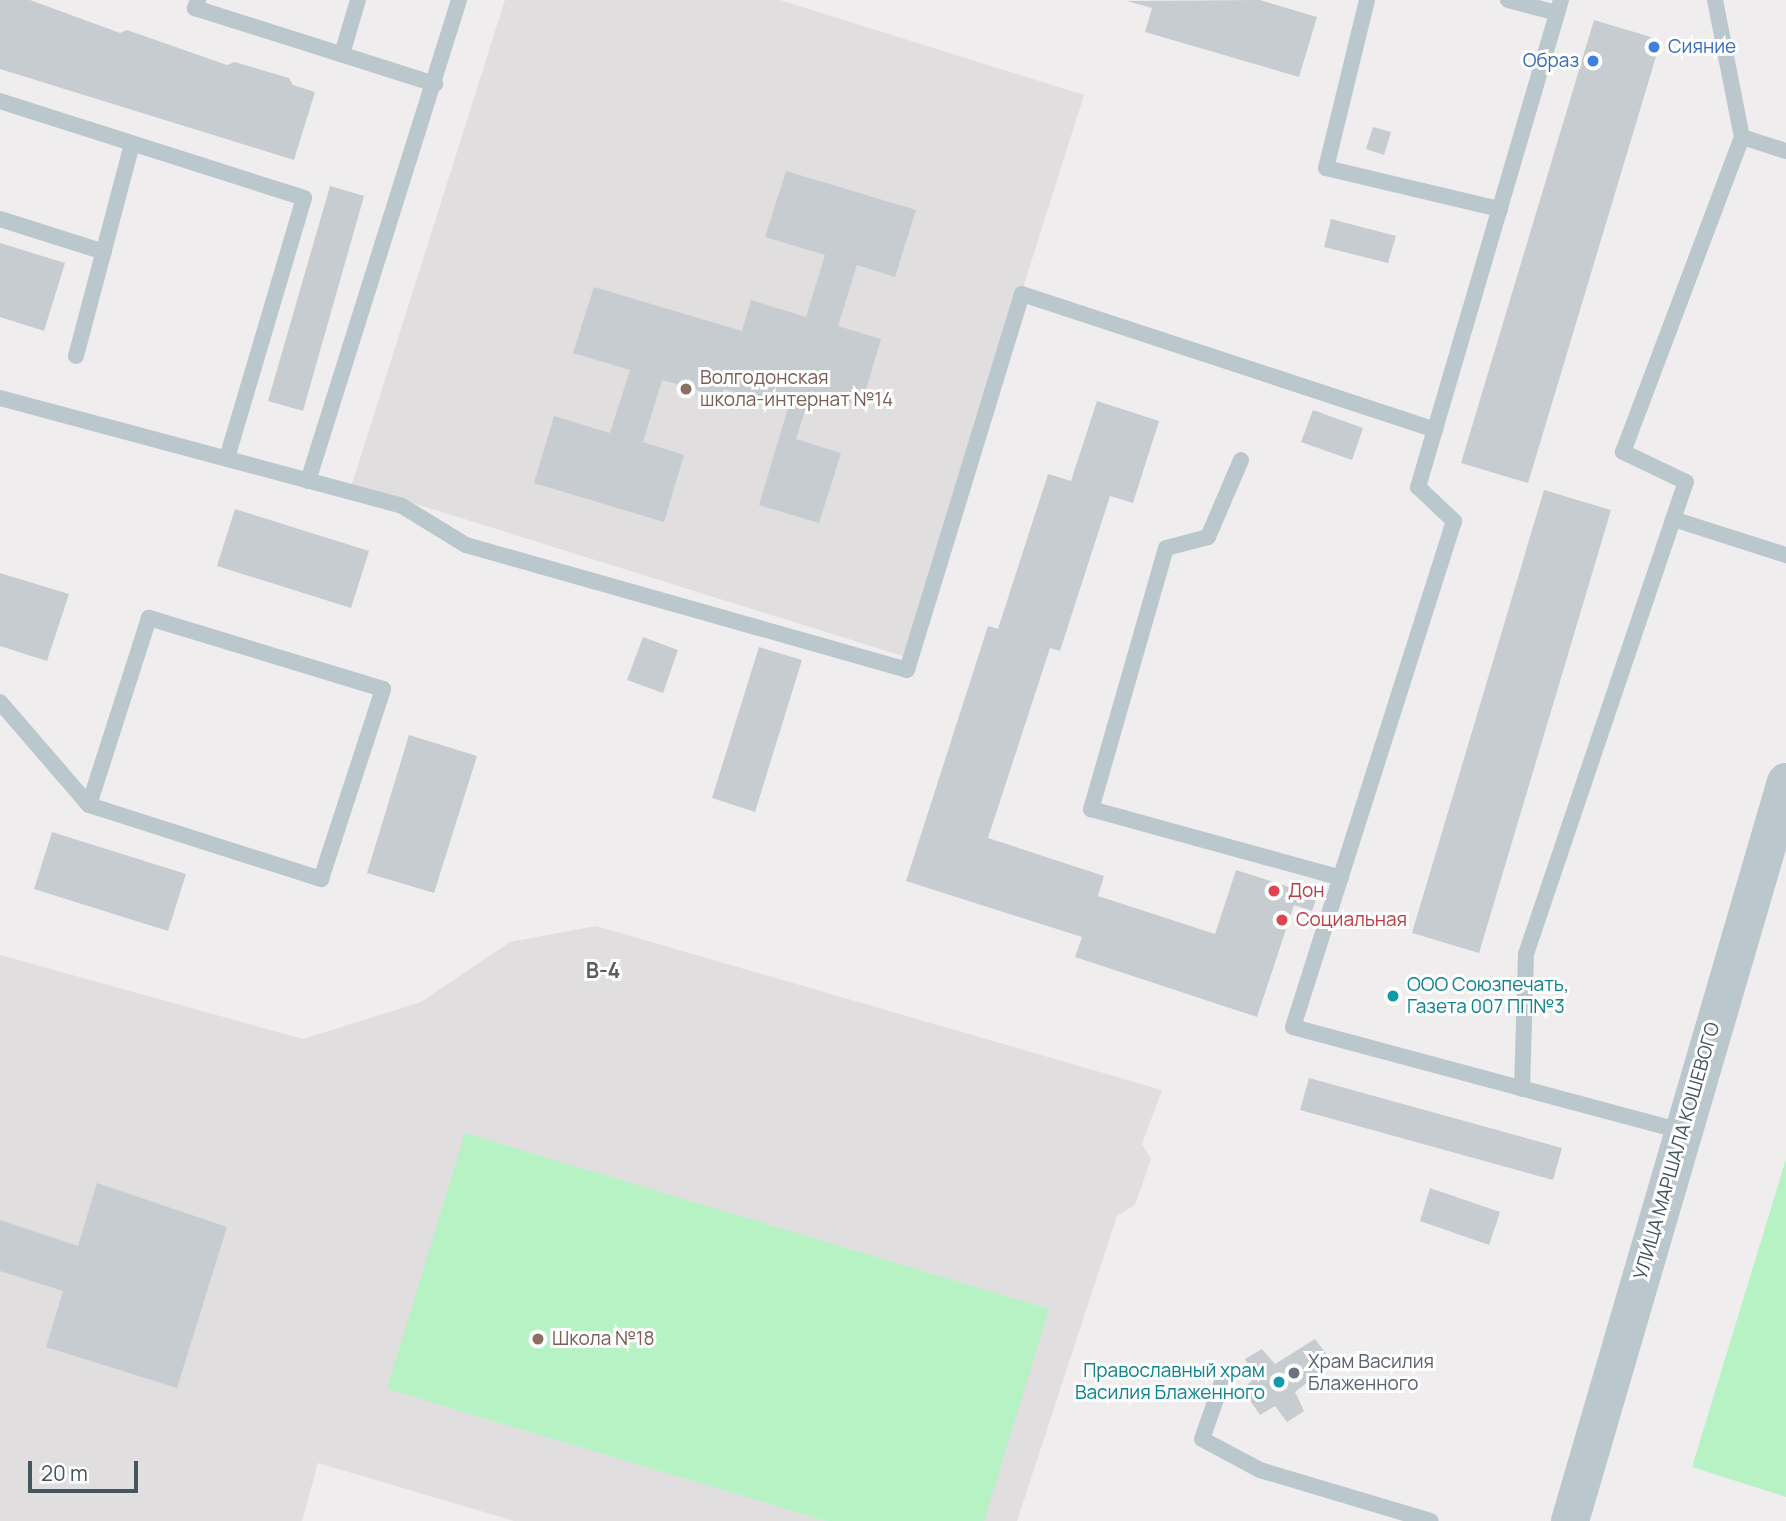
<!DOCTYPE html>
<html>
<head>
<meta charset="utf-8">
<style>
	body { margin:0 }
	#map { position:relative; width:1786px; height:1521px; overflow:hidden; background:#f0edee; font-family:Manrope,sans-serif }
	div>[style] { position:absolute }
	.education>* { inset:0; background:#e1dee0 }
	.green>* { inset:0; background:#b7f2c5 }
	.building>* { inset:0; background:#c7ccd1 }
	.service>* { height:16px; margin:-8px; padding:0 8px; transform-origin:8px; border-radius:8px; background:#bac8ce }
	.tertiary>* { height:38px; margin:-19px; padding:0 19px; transform-origin:19px; border-radius:19px; background:#bac8ce }
	.dots>* { width:19px; height:19px; translate:-50% -50%; box-sizing:border-box; border:4px solid #fff; border-radius:50% }
	span { translate:-50% -50%; white-space:nowrap; text-align:center; line-height:1.15; -webkit-text-stroke:6px #fff; paint-order:stroke }
	.shop-label { font-size:19px; color:#366cbe }
	.left { translate:0 -50%; text-align:left }
	.right { translate:-100% -50%; text-align:right }
	.education-label { font-size:19px; color:#785e54 }
	.health-label { font-size:19px; color:#be3a42 }
	.culture-label { font-size:19px; color:#0d838f }
	.street-label { font-size:19px; color:#44555c }
	.worship-label { font-size:19px; color:#5b616d }
	.neighbourhood-label { font-size:21px; color:#5a5f63; font-weight:700 }
	.scale { position:absolute; left:28px; top:1461px; width:110px; height:32px; box-sizing:border-box; border:4px solid #44555c; border-top:0; padding-left:9px; font-size:21px; line-height:24px; white-space:nowrap; color:#44555c; -webkit-text-stroke:5px #fff; paint-order:stroke }
</style>
</head>
<body>
<div id="map">
	<div class="education">
		<div style="clip-path:polygon(505px 0,780px 0,1084px 95px,906px 657px,352px 484px)"></div>
		<div style="clip-path:polygon(596px 926px,1162px 1090px,1142px 1144px,1151px 1159px,1135px 1205px,1117px 1216px,1017px 1521px,514px 1521px,318px 1463px,302px 1521px,0 1521px,0 955px,303px 1039px,421px 1002px,510px 942px)"></div>
	</div>
	<div class="green">
		<div style="clip-path:polygon(465px 1133px,1049px 1309px,984px 1521px,826px 1521px,387px 1389px)"></div>
		<div style="clip-path:polygon(1786px 1159px,1786px 1497px,1692px 1467px)"></div>
	</div>
	<div class="building">
		<div style="clip-path:polygon(0 0,30px 0,120px 33px,127px 30px,227px 65px,235px 62px,289px 78px,293px 85px,315px 92px,294px 160px,0 69px)"></div>
		<div style="clip-path:polygon(1260px 0,1317px 17px,1299px 77px,1145px 32px,1152px 8px,1127px 1px)"></div>
		<div style="clip-path:polygon(1594px 20px,1661px 40px,1528px 483px,1461px 463px)"></div>
		<div style="clip-path:polygon(1373px 127px,1391px 132px,1384px 155px,1366px 149px)"></div>
		<div style="clip-path:polygon(786px 171px,916px 210px,895px 277px,857px 265px,838px 326px,881px 339px,861px 406px,811px 391px,796px 439px,841px 453px,819px 523px,759px 505px,788px 408px,724px 389px,721px 397px,662px 380px,643px 442px,684px 455px,664px 522px,534px 483px,554px 416px,610px 433px,630px 370px,573px 353px,594px 287px,742px 331px,751px 300px,806px 317px,825px 255px,765px 237px)"></div>
		<div style="clip-path:polygon(330px 186px,364px 196px,303px 411px,268px 401px)"></div>
		<div style="clip-path:polygon(1331px 219px,1396px 236px,1388px 263px,1324px 247px)"></div>
		<div style="clip-path:polygon(0 243px,65px 263px,44px 331px,0 317px)"></div>
		<div style="clip-path:polygon(1097px 401px,1159px 421px,1133px 503px,1110px 496px,1060px 651px,1050px 648px,988px 838px,1104px 876px,1098px 896px,1215px 934px,1236px 870px,1317px 896px,1312px 911px,1294px 905px,1257px 1017px,1075px 957px,1082px 937px,906px 881px,988px 626px,998px 629px,1048px 474px,1071px 481px)"></div>
		<div style="clip-path:polygon(1313px 410px,1363px 428px,1352px 460px,1301px 442px)"></div>
		<div style="clip-path:polygon(1544px 490px,1611px 510px,1479px 953px,1412px 933px)"></div>
		<div style="clip-path:polygon(235px 509px,369px 551px,351px 608px,217px 566px)"></div>
		<div style="clip-path:polygon(0 573px,69px 594px,47px 661px,0 646px)"></div>
		<div style="clip-path:polygon(643px 637px,678px 650px,663px 693px,627px 680px)"></div>
		<div style="clip-path:polygon(759px 647px,802px 660px,755px 812px,712px 798px)"></div>
		<div style="clip-path:polygon(409px 735px,477px 756px,434px 893px,367px 873px)"></div>
		<div style="clip-path:polygon(52px 832px,186px 874px,168px 931px,34px 889px)"></div>
		<div style="clip-path:polygon(1388px 988px,1402px 992px,1399px 1004px,1385px 1001px)"></div>
		<div style="clip-path:polygon(1309px 1078px,1562px 1148px,1553px 1180px,1300px 1110px)"></div>
		<div style="clip-path:polygon(97px 1183px,227px 1227px,177px 1388px,46px 1347px,63px 1291px,0 1271px,0 1220px,78px 1246px)"></div>
		<div style="clip-path:polygon(1430px 1188px,1500px 1212px,1489px 1245px,1420px 1221px)"></div>
		<div style="clip-path:polygon(1315px 1339px,1333px 1363px,1295px 1392px,1304px 1411px,1287px 1422px,1275px 1406px,1260px 1415px,1242px 1389px,1255px 1378px,1245px 1359px,1262px 1349px,1275px 1364px)"></div>
	</div>
	<div class="service">
		<div style="left:198px;top:0;width:9px;rotate:111deg"></div>
		<div style="left:195px;top:8px;width:252px;rotate:17.6deg"></div>
		<div style="left:1367px;top:0;width:173px;rotate:103.7deg"></div>
		<div style="left:1326px;top:168px;width:179px;rotate:13.3deg"></div>
		<div style="left:1508px;top:0;width:51px;rotate:14.9deg"></div>
		<div style="left:1561px;top:0;width:508px;rotate:106.36deg"></div>
		<div style="left:1418px;top:487px;width:50px;rotate:43.4deg"></div>
		<div style="left:1454px;top:521px;width:531px;rotate:107.65deg"></div>
		<div style="left:1293px;top:1027px;width:403px;rotate:15deg"></div>
		<div style="left:1715px;top:0;width:140px;rotate:78.9deg"></div>
		<div style="left:1742px;top:137px;width:46px;rotate:17.7deg"></div>
		<div style="left:342px;top:54px;width:56px;rotate:-73.5deg"></div>
		<div style="left:0;top:101px;width:319px;rotate:17.7deg"></div>
		<div style="left:304px;top:198px;width:271px;rotate:106.5deg"></div>
		<div style="left:0;top:219px;width:109px;rotate:17.6deg"></div>
		<div style="left:76px;top:356px;width:219px;rotate:-75.2deg"></div>
		<div style="left:0;top:398px;width:416px;rotate:15deg"></div>
		<div style="left:402px;top:506px;width:75px;rotate:31.4deg"></div>
		<div style="left:466px;top:545px;width:458px;rotate:15.8deg"></div>
		<div style="left:907px;top:670px;width:393px;rotate:-73deg"></div>
		<div style="left:1022px;top:294px;width:435px;rotate:18.2deg"></div>
		<div style="left:1241px;top:460px;width:84px;rotate:113.2deg"></div>
		<div style="left:1208px;top:537px;width:43px;rotate:165.3deg"></div>
		<div style="left:1166px;top:548px;width:272px;rotate:106deg"></div>
		<div style="left:1091px;top:809px;width:259px;rotate:15.4deg"></div>
		<div style="left:308px;top:481px;width:504px;rotate:-72.57deg"></div>
		<div style="left:1673px;top:519px;width:119px;rotate:17.7deg"></div>
		<div style="left:0;top:702px;width:136px;rotate:49.2deg"></div>
		<div style="left:89px;top:805px;width:244px;rotate:17.7deg"></div>
		<div style="left:321px;top:879px;width:200px;rotate:-71.9deg"></div>
		<div style="left:383px;top:689px;width:245px;rotate:-163.1deg"></div>
		<div style="left:149px;top:618px;width:196px;rotate:107.8deg"></div>
		<div style="left:1522px;top:1089px;width:135px;rotate:-88.3deg"></div>
		<div style="left:1526px;top:954px;width:498px;rotate:-71.3deg"></div>
		<div style="left:1686px;top:482px;width:70px;rotate:-154.5deg"></div>
		<div style="left:1623px;top:452px;width:337px;rotate:-69.3deg"></div>
		<div style="left:1222px;top:1382px;width:60px;rotate:109.3deg"></div>
		<div style="left:1202px;top:1439px;width:66px;rotate:28.1deg"></div>
		<div style="left:1260px;top:1470px;width:178px;rotate:16.6deg"></div>
	</div>
	<div class="tertiary">
		<div style="left:1570px;top:1521px;width:770px;rotate:-73.71deg"></div>
	</div>
	<div class="dots">
		<div style="left:1654px;top:47px;background:#3f7fe0"></div>
		<div style="left:1593px;top:61px;background:#3f7fe0"></div>
		<div style="left:686px;top:389px;background:#8d6e63"></div>
		<div style="left:1274px;top:891px;background:#e0444e"></div>
		<div style="left:1282px;top:920px;background:#e0444e"></div>
		<div style="left:1393px;top:996px;background:#0f9aa8"></div>
		<div style="left:538px;top:1339px;background:#8d6e63"></div>
		<div style="left:1294px;top:1373px;background:#6b7280"></div>
		<div style="left:1279px;top:1382px;background:#0f9aa8"></div>
	</div>
	<div class="shop-label">
		<span class="left" style="left:1668px;top:47px">Сияние</span>
		<span class="right" style="left:1579px;top:61px">Образ</span>
	</div>
	<div class="education-label">
		<span class="left" style="left:700px;top:389px">Волгодонская<br>школа-интернат №14</span>
		<span class="left" style="left:552px;top:1339px">Школа №18</span>
	</div>
	<div class="health-label">
		<span class="left" style="left:1288px;top:891px">Дон</span>
		<span class="left" style="left:1296px;top:920px">Социальная</span>
	</div>
	<div class="culture-label">
		<span class="left" style="left:1407px;top:996px">ООО Союзпечать,<br>Газета 007 ПП№3</span>
		<span class="right" style="left:1265px;top:1382px">Православный храм<br>Василия Блаженного</span>
	</div>
	<div class="street-label">
		<span style="left:1677px;top:1151px;rotate:-74deg">УЛИЦА МАРШАЛА КОШЕВОГО</span>
	</div>
	<div class="worship-label">
		<span class="left" style="left:1308px;top:1373px">Храм Василия<br>Блаженного</span>
	</div>
	<div class="neighbourhood-label">
		<span style="left:603px;top:970px">В-4</span>
	</div>
	<div class="scale">20 m</div>
</div>
</body>
</html>
